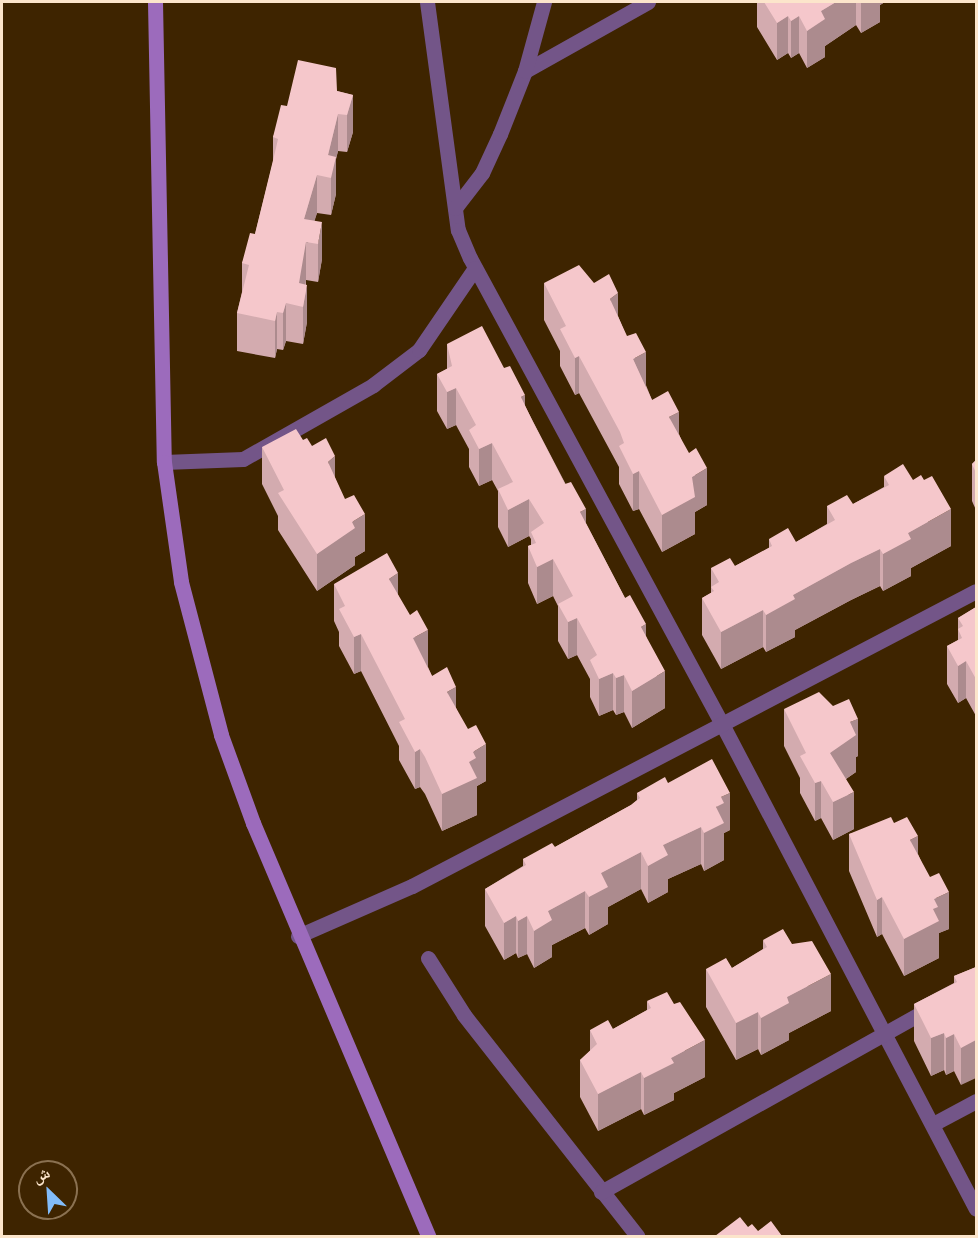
<!DOCTYPE html>
<html>
<head>
<meta charset="utf-8">
<style>
	body { margin:0 }
	#map { position:relative; width:978px; height:1238px; overflow:hidden; background:#3e2400; font-family:Karla,"Noto Naskh Arabic",sans-serif }
	div>[style] { position:absolute }
	.street>* { height:15px; margin:-7.5px; padding:0 7.5px; transform-origin:7.5px; border-radius:7.5px; background:#735588 }
	.secondary>* { height:15px; margin:-7.5px; padding:0 7.5px; transform-origin:7.5px; border-radius:7.5px; background:#9c6bbc }
	.wall>* { inset:0; background:#d3abaf }
	.shaded-wall>* { inset:0; background:#ac8b8e }
	.building>* { inset:0; background:#f5c7cb }
	span { translate:-50% -50%; white-space:nowrap; text-align:center; line-height:1.15; -webkit-text-stroke:6px #3e2400; paint-order:stroke }
	.frame { position:absolute; inset:0; border:3px solid #fce5cb; pointer-events:none }
	.north { position:absolute; left:18px; top:1160px; width:60px; height:60px; box-sizing:border-box; background:#3e2400; border:2px solid #8a7151; border-radius:50%; rotate:335deg; font-size:16px; font-weight:700; line-height:24px; text-align:center; color:#fce5cb }
	.north::after { content:''; display:block; margin:auto; width:21px; height:27px; background:#82bcfa; clip-path:polygon(50% 0,100% 100%,50% 72%,0 100%) }
</style>
</head>
<body>
<div id="map">
	<div class="street">
		<div style="left:427px;top:2px;width:230px;rotate:82.3deg"></div>
		<div style="left:458px;top:230px;width:30px;rotate:67deg"></div>
		<div style="left:470px;top:258px;width:530px;rotate:61.6deg"></div>
		<div style="left:722px;top:724px;width:547px;rotate:62.36deg"></div>
		<div style="left:525px;top:71px;width:141px;rotate:-29.3deg"></div>
		<div style="left:455px;top:208px;width:44px;rotate:-52.4deg"></div>
		<div style="left:482px;top:173px;width:43px;rotate:-65.2deg"></div>
		<div style="left:500px;top:134px;width:68px;rotate:-68.4deg"></div>
		<div style="left:525px;top:71px;width:72px;rotate:-74.6deg"></div>
		<div style="left:164px;top:462px;width:79px;rotate:-2.2deg"></div>
		<div style="left:243px;top:459px;width:150px;rotate:-29.6deg"></div>
		<div style="left:373px;top:385px;width:58px;rotate:-37.3deg"></div>
		<div style="left:419px;top:350px;width:99px;rotate:-55.7deg"></div>
		<div style="left:298px;top:936px;width:124px;rotate:-23.7deg"></div>
		<div style="left:412px;top:886px;width:636px;rotate:-27.61deg"></div>
		<div style="left:428px;top:958px;width:67px;rotate:57.7deg"></div>
		<div style="left:464px;top:1015px;width:281px;rotate:51.9deg"></div>
		<div style="left:933px;top:1124px;width:49px;rotate:-28.1deg"></div>
		<div style="left:601px;top:1192px;width:379px;rotate:-29.2deg"></div>
	</div>
	<div class="secondary">
		<div style="left:155px;top:2px;width:460px;rotate:88.9deg"></div>
		<div style="left:164px;top:462px;width:121px;rotate:81.9deg"></div>
		<div style="left:181px;top:582px;width:158px;rotate:75.3deg"></div>
		<div style="left:221px;top:735px;width:94px;rotate:70deg"></div>
		<div style="left:253px;top:823px;width:449px;rotate:67deg"></div>
	</div>
	<div class="wall">
		<div style="clip-path:polygon(757px 2px,885px 2px,880px 5px,880px 22px,861px 33px,856px 25px,825px 46px,825px 57px,807px 68px,799px 53px,791px 58px,788px 53px,777px 60px,757px 27px)"></div>
		<div style="clip-path:polygon(337px 91px,353px 95px,353px 132px,347px 152px,338px 151px,336px 159px,336px 194px,331px 215px,317px 213px,314px 221px,322px 259px,318px 282px,306px 280px,306px 284px,307px 322px,303px 344px,286px 341px,283px 350px,277px 349px,275px 358px,237px 351px,237px 313px,242px 292px,242px 263px,255px 234px,273px 162px,273px 137px,287px 106px)"></div>
		<div style="clip-path:polygon(544px 283px,618px 316px,652px 400px,679px 434px,707px 505px,695px 512px,695px 534px,662px 552px,639px 509px,633px 511px,619px 484px,619px 467px,579px 393px,575px 395px,560px 366px,560px 351px,544px 320px)"></div>
		<div style="clip-path:polygon(447px 344px,504px 368px,525px 406px,625px 598px,646px 636px,665px 708px,632px 728px,624px 712px,616px 715px,613px 710px,599px 716px,590px 697px,590px 679px,577px 655px,568px 659px,558px 641px,558px 606px,553px 596px,537px 604px,528px 583px,528px 546px,531px 545px,531px 539px,529px 536px,508px 547px,498px 527px,498px 491px,492px 480px,479px 486px,469px 467px,469px 449px,456px 425px,447px 429px,437px 411px,437px 374px,447px 369px)"></div>
		<div style="clip-path:polygon(312px 446px,335px 478px,365px 551px,355px 557px,355px 565px,317px 591px,278px 530px,278px 516px,262px 484px,262px 447px)"></div>
		<div style="clip-path:polygon(976px 460px,976px 510px,972px 501px,972px 464px)"></div>
		<div style="clip-path:polygon(884px 476px,951px 546px,911px 568px,911px 576px,883px 591px,880px 586px,851px 600px,795px 630px,795px 637px,766px 652px,763px 647px,721px 669px,702px 635px,702px 598px,711px 593px,711px 568px,735px 566px,769px 548px,769px 539px,796px 542px,827px 524px,827px 506px,853px 504px,884px 487px)"></div>
		<div style="clip-path:polygon(334px 584px,398px 595px,428px 667px,432px 676px,456px 708px,486px 781px,477px 786px,477px 815px,442px 831px,425px 794px,420px 787px,415px 789px,399px 760px,399px 746px,361px 671px,354px 674px,339px 646px,339px 632px,334px 621px)"></div>
		<div style="clip-path:polygon(976px 607px,976px 716px,966px 698px,958px 703px,947px 684px,947px 646px,958px 640px,958px 618px)"></div>
		<div style="clip-path:polygon(784px 709px,858px 756px,856px 757px,856px 772px,846px 779px,854px 829px,833px 840px,821px 818px,815px 821px,800px 793px,800px 778px,784px 746px)"></div>
		<div style="clip-path:polygon(668px 783px,730px 830px,724px 833px,724px 860px,704px 871px,701px 864px,668px 879px,668px 892px,648px 903px,641px 889px,608px 907px,608px 924px,589px 935px,585px 928px,552px 945px,552px 957px,534px 968px,527px 954px,518px 958px,516px 953px,504px 960px,485px 926px,485px 889px,523px 866px,523px 859px,555px 847px,631px 805px,637px 800px,637px 793px)"></div>
		<div style="clip-path:polygon(894px 823px,918px 854px,949px 929px,939px 933px,939px 958px,904px 976px,882px 934px,877px 937px,849px 871px,849px 834px)"></div>
		<div style="clip-path:polygon(763px 940px,831px 1011px,789px 1033px,789px 1040px,761px 1055px,758px 1049px,736px 1060px,706px 1007px,706px 969px,732px 968px,763px 949px)"></div>
		<div style="clip-path:polygon(976px 967px,961px 1085px,954px 1071px,946px 1075px,944px 1070px,931px 1076px,914px 1041px,914px 1004px,954px 983px,954px 976px)"></div>
		<div style="clip-path:polygon(647px 1001px,705px 1077px,674px 1093px,674px 1100px,644px 1115px,641px 1109px,598px 1131px,580px 1097px,580px 1060px,590px 1051px,590px 1030px,613px 1029px,647px 1010px)"></div>
	</div>
	<div class="shaded-wall">
		<div style="clip-path:polygon(836px 2px,856px 2px,856px 25px,825px 46px,825px 57px,807px 68px,807px 31px,821px 11px)"></div>
		<div style="clip-path:polygon(861px 2px,885px 2px,880px 5px,880px 22px,861px 33px)"></div>
		<div style="clip-path:polygon(788px 16px,788px 53px,777px 60px,777px 23px)"></div>
		<div style="clip-path:polygon(799px 16px,799px 53px,791px 58px,791px 21px)"></div>
		<div style="clip-path:polygon(353px 95px,353px 132px,347px 152px,347px 115px)"></div>
		<div style="clip-path:polygon(338px 114px,338px 151px,336px 159px,336px 194px,331px 215px,331px 178px,328px 155px)"></div>
		<div style="clip-path:polygon(317px 175px,317px 213px,308px 243px,306px 242px,306px 280px,302px 307px,299px 283px,304px 219px)"></div>
		<div style="clip-path:polygon(322px 222px,322px 259px,318px 282px,318px 244px)"></div>
		<div style="clip-path:polygon(307px 285px,307px 322px,303px 344px,303px 307px)"></div>
		<div style="clip-path:polygon(618px 293px,618px 331px,610px 299px)"></div>
		<div style="clip-path:polygon(286px 303px,286px 341px,283px 350px,283px 313px)"></div>
		<div style="clip-path:polygon(277px 312px,277px 349px,275px 358px,275px 321px)"></div>
		<div style="clip-path:polygon(646px 352px,646px 389px,633px 359px)"></div>
		<div style="clip-path:polygon(579px 356px,579px 393px,575px 395px,575px 358px)"></div>
		<div style="clip-path:polygon(456px 388px,456px 425px,447px 429px,447px 392px)"></div>
		<div style="clip-path:polygon(525px 395px,525px 432px,521px 397px)"></div>
		<div style="clip-path:polygon(679px 412px,679px 449px,669px 417px)"></div>
		<div style="clip-path:polygon(492px 443px,492px 480px,479px 486px,479px 449px)"></div>
		<div style="clip-path:polygon(335px 456px,335px 494px,328px 462px)"></div>
		<div style="clip-path:polygon(707px 468px,707px 505px,695px 512px,695px 534px,662px 552px,662px 515px,692px 477px)"></div>
		<div style="clip-path:polygon(639px 471px,639px 509px,633px 511px,633px 474px)"></div>
		<div style="clip-path:polygon(529px 499px,529px 536px,508px 547px,508px 510px)"></div>
		<div style="clip-path:polygon(586px 509px,586px 546px,580px 512px)"></div>
		<div style="clip-path:polygon(951px 509px,951px 546px,911px 568px,911px 576px,883px 591px,883px 554px,908px 533px)"></div>
		<div style="clip-path:polygon(365px 514px,365px 551px,355px 557px,355px 565px,317px 591px,317px 554px,352px 522px)"></div>
		<div style="clip-path:polygon(880px 549px,880px 586px,851px 600px,795px 630px,795px 637px,766px 652px,766px 615px,793px 595px,851px 563px)"></div>
		<div style="clip-path:polygon(553px 559px,553px 596px,537px 604px,537px 567px)"></div>
		<div style="clip-path:polygon(398px 573px,398px 611px,389px 579px)"></div>
		<div style="clip-path:polygon(763px 610px,763px 647px,721px 669px,721px 632px)"></div>
		<div style="clip-path:polygon(577px 618px,577px 655px,568px 659px,568px 622px)"></div>
		<div style="clip-path:polygon(646px 624px,646px 662px,641px 627px)"></div>
		<div style="clip-path:polygon(428px 630px,428px 667px,413px 676px,413px 638px)"></div>
		<div style="clip-path:polygon(361px 634px,361px 671px,354px 674px,354px 637px)"></div>
		<div style="clip-path:polygon(966px 661px,966px 698px,958px 703px,958px 666px)"></div>
		<div style="clip-path:polygon(665px 671px,665px 708px,632px 728px,632px 691px)"></div>
		<div style="clip-path:polygon(613px 673px,613px 710px,599px 716px,599px 679px)"></div>
		<div style="clip-path:polygon(624px 675px,624px 712px,616px 715px,616px 678px)"></div>
		<div style="clip-path:polygon(456px 687px,456px 724px,447px 692px)"></div>
		<div style="clip-path:polygon(858px 719px,858px 756px,856px 757px,856px 772px,830px 790px,830px 753px,850px 722px)"></div>
		<div style="clip-path:polygon(486px 744px,486px 781px,477px 786px,477px 815px,442px 831px,442px 794px,469px 762px,473px 752px)"></div>
		<div style="clip-path:polygon(420px 749px,420px 787px,415px 789px,415px 752px)"></div>
		<div style="clip-path:polygon(821px 781px,821px 818px,815px 821px,815px 783px)"></div>
		<div style="clip-path:polygon(854px 792px,854px 829px,833px 840px,833px 802px)"></div>
		<div style="clip-path:polygon(730px 793px,730px 830px,724px 833px,724px 860px,704px 871px,704px 833px,721px 797px)"></div>
		<div style="clip-path:polygon(701px 827px,701px 864px,668px 879px,668px 892px,648px 903px,648px 866px,663px 845px)"></div>
		<div style="clip-path:polygon(918px 836px,918px 873px,910px 840px)"></div>
		<div style="clip-path:polygon(641px 852px,641px 889px,608px 907px,608px 924px,589px 935px,589px 897px,601px 873px)"></div>
		<div style="clip-path:polygon(585px 891px,585px 928px,552px 945px,552px 957px,534px 968px,534px 931px,548px 911px)"></div>
		<div style="clip-path:polygon(949px 892px,949px 929px,939px 933px,939px 958px,904px 976px,904px 939px,934px 899px)"></div>
		<div style="clip-path:polygon(882px 897px,882px 934px,877px 937px,877px 900px)"></div>
		<div style="clip-path:polygon(516px 916px,516px 953px,504px 960px,504px 923px)"></div>
		<div style="clip-path:polygon(527px 916px,527px 954px,518px 958px,518px 921px)"></div>
		<div style="clip-path:polygon(831px 974px,831px 1011px,789px 1033px,789px 1040px,761px 1055px,761px 1018px,787px 997px)"></div>
		<div style="clip-path:polygon(758px 1012px,758px 1049px,736px 1060px,736px 1023px)"></div>
		<div style="clip-path:polygon(976px 1030px,976px 1078px,961px 1085px,961px 1048px)"></div>
		<div style="clip-path:polygon(944px 1033px,944px 1070px,931px 1076px,931px 1038px)"></div>
		<div style="clip-path:polygon(954px 1034px,954px 1071px,946px 1075px,946px 1038px)"></div>
		<div style="clip-path:polygon(705px 1040px,705px 1077px,674px 1093px,674px 1100px,644px 1115px,644px 1078px,671px 1058px)"></div>
		<div style="clip-path:polygon(641px 1072px,641px 1109px,598px 1131px,598px 1094px)"></div>
	</div>
	<div class="building">
		<div style="clip-path:polygon(764px 2px,836px 2px,821px 11px,825px 19px,807px 31px,799px 16px,791px 21px,788px 16px,777px 23px)"></div>
		<div style="clip-path:polygon(298px 60px,336px 68px,337px 91px,353px 95px,347px 115px,338px 114px,328px 155px,336px 157px,331px 178px,317px 175px,304px 219px,322px 222px,318px 244px,306px 242px,299px 283px,307px 285px,303px 307px,286px 303px,283px 313px,277px 312px,275px 321px,237px 313px,249px 265px,242px 263px,250px 233px,255px 234px,276px 148px,278px 139px,273px 137px,281px 105px,287px 106px)"></div>
		<div style="clip-path:polygon(579px 265px,594px 283px,609px 274px,618px 293px,610px 299px,627px 336px,636px 333px,646px 352px,633px 359px,652px 400px,668px 391px,679px 412px,669px 417px,689px 453px,696px 448px,707px 468px,692px 477px,695px 497px,662px 515px,639px 471px,633px 474px,619px 446px,624px 443px,620px 432px,579px 356px,575px 358px,560px 329px,566px 326px,544px 283px)"></div>
		<div style="clip-path:polygon(482px 326px,504px 368px,510px 366px,525px 395px,521px 397px,533px 422px,565px 484px,571px 482px,586px 509px,580px 512px,625px 598px,630px 595px,646px 624px,641px 627px,665px 671px,632px 691px,624px 675px,616px 678px,613px 673px,599px 679px,590px 660px,597px 655px,577px 618px,568px 622px,558px 604px,573px 596px,553px 559px,537px 567px,528px 546px,536px 543px,531px 532px,544px 523px,529px 499px,508px 510px,498px 489px,513px 482px,492px 443px,479px 449px,469px 430px,476px 425px,456px 388px,447px 392px,437px 374px,452px 366px,447px 344px)"></div>
		<div style="clip-path:polygon(296px 429px,303px 440px,307px 438px,312px 446px,326px 438px,335px 456px,328px 462px,345px 499px,354px 495px,365px 514px,352px 522px,355px 528px,317px 554px,278px 493px,284px 490px,262px 447px)"></div>
		<div style="clip-path:polygon(976px 460px,976px 473px,972px 464px)"></div>
		<div style="clip-path:polygon(903px 464px,913px 480px,921px 475px,924px 480px,932px 476px,951px 509px,908px 533px,911px 539px,883px 554px,880px 549px,851px 563px,793px 595px,795px 599px,766px 615px,763px 610px,721px 632px,702px 598px,714px 591px,711px 587px,719px 582px,711px 568px,730px 558px,735px 566px,772px 546px,769px 539px,788px 528px,796px 542px,835px 520px,827px 506px,847px 495px,853px 504px,889px 485px,884px 476px)"></div>
		<div style="clip-path:polygon(387px 553px,398px 573px,389px 579px,410px 615px,417px 610px,428px 630px,413px 638px,432px 676px,447px 667px,456px 687px,447px 692px,468px 729px,476px 725px,486px 744px,473px 752px,476px 758px,469px 762px,477px 778px,442px 794px,425px 757px,420px 749px,415px 752px,399px 722px,405px 719px,361px 634px,354px 637px,339px 609px,345px 606px,334px 584px)"></div>
		<div style="clip-path:polygon(976px 607px,976px 679px,966px 661px,958px 666px,947px 646px,962px 638px,958px 629px,963px 626px,958px 618px)"></div>
		<div style="clip-path:polygon(819px 692px,833px 706px,849px 699px,858px 719px,850px 722px,856px 735px,830px 753px,854px 792px,833px 802px,821px 781px,815px 783px,800px 756px,806px 753px,784px 709px)"></div>
		<div style="clip-path:polygon(712px 759px,730px 793px,721px 797px,724px 803px,716px 807px,724px 823px,704px 833px,701px 827px,663px 845px,668px 855px,648px 866px,641px 852px,601px 873px,608px 887px,589px 897px,585px 891px,548px 911px,552px 920px,534px 931px,527px 916px,518px 921px,516px 916px,504px 923px,485px 889px,526px 865px,523px 859px,552px 843px,555px 847px,631px 805px,640px 798px,637px 793px,665px 777px,668px 783px)"></div>
		<div style="clip-path:polygon(891px 817px,894px 823px,907px 817px,918px 836px,910px 840px,930px 877px,939px 873px,949px 892px,934px 899px,938px 907px,933px 909px,939px 921px,904px 939px,882px 897px,877px 900px,849px 834px)"></div>
		<div style="clip-path:polygon(783px 929px,792px 944px,812px 941px,831px 974px,787px 997px,789px 1003px,761px 1018px,758px 1012px,736px 1023px,706px 969px,726px 958px,732px 968px,767px 947px,763px 940px)"></div>
		<div style="clip-path:polygon(976px 967px,976px 1040px,961px 1048px,954px 1034px,946px 1038px,944px 1033px,931px 1038px,914px 1004px,957px 982px,954px 976px)"></div>
		<div style="clip-path:polygon(667px 992px,674px 1004px,680px 1002px,705px 1040px,671px 1058px,674px 1063px,644px 1078px,641px 1072px,598px 1094px,580px 1060px,597px 1044px,590px 1030px,608px 1020px,613px 1029px,651px 1008px,647px 1001px)"></div>
		<div style="clip-path:polygon(740px 1217px,748px 1227px,752px 1224px,758px 1231px,771px 1221px,782px 1236px,715px 1236px)"></div>
	</div>
	<div class="frame"></div>
	<div class="north">ش</div>
</div>
</body>
</html>
